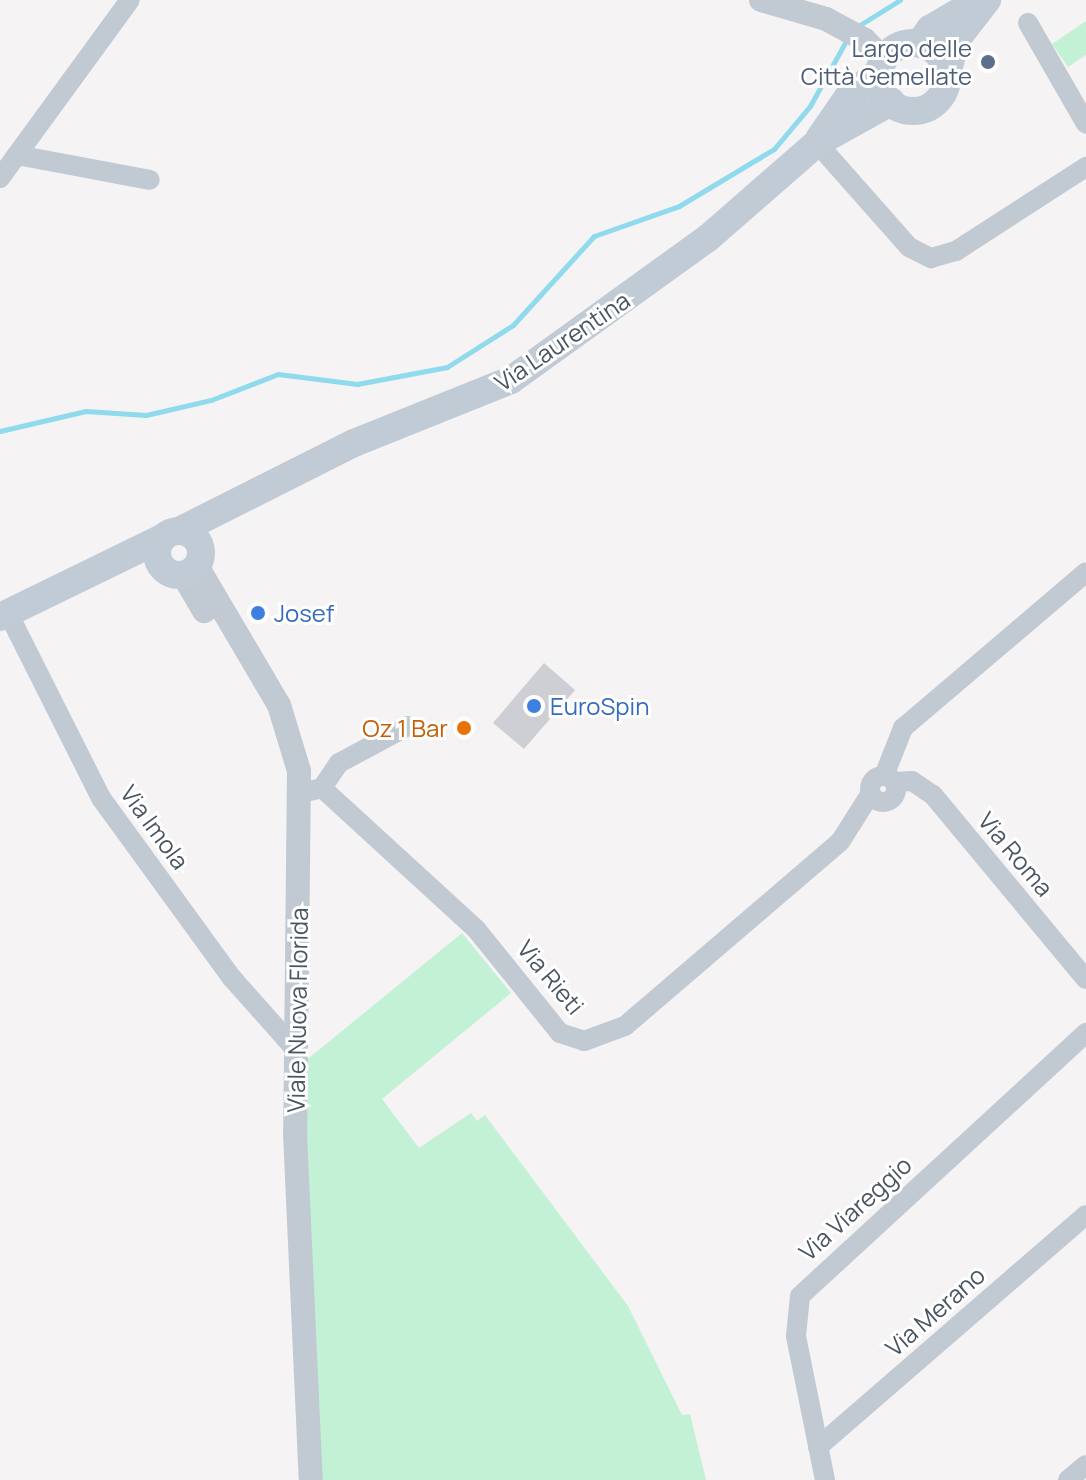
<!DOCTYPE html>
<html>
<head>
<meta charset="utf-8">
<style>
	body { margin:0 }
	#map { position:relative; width:1086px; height:1480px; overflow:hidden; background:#f5f3f3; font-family:Manrope,sans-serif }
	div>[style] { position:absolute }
	.green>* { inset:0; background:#c3f1d5 }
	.stream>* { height:5px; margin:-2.5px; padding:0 2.5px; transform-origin:2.5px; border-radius:2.5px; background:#90daee }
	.building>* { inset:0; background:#cdcfd5 }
	.minor>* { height:20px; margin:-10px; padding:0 10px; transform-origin:10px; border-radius:10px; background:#c1cad2 }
	.minor>.ring { margin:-10px; padding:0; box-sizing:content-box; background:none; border:20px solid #c1cad2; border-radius:50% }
	.tertiary>* { height:24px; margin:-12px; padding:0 12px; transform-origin:12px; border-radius:12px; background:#c1cad2 }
	.secondary>* { height:28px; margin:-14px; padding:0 14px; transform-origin:14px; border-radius:14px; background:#c1cbd6 }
	.secondary>.ring { margin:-14px; padding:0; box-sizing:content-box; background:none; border:28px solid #c1cbd6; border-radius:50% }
	.dots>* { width:22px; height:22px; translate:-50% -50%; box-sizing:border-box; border:4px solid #fff; border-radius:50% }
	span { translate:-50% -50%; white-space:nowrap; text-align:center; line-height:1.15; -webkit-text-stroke:6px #fff; paint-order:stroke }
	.service-label { font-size:24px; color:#4e5e75 }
	.right { translate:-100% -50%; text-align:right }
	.street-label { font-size:24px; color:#4a5661 }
	.shop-label { font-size:24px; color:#366cbe }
	.left { translate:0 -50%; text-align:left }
	.food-label { font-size:24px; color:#c56008 }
</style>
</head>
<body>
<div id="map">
	<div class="green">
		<div style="clip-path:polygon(1086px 21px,1086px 55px,1068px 67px,1052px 44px)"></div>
		<div style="clip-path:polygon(462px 933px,511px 993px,382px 1099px,419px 1148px,471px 1113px,477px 1121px,485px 1115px,628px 1306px,682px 1415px,690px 1414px,706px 1480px,318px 1480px,304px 1062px)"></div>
	</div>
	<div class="stream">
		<div style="left:855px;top:28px;width:53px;rotate:-31.9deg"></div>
		<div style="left:0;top:431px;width:88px;rotate:-13.1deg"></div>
		<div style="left:86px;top:411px;width:60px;rotate:3.8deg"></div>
		<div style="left:146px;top:415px;width:67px;rotate:-13deg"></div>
		<div style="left:211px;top:400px;width:72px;rotate:-21.2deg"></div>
		<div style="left:278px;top:374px;width:80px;rotate:7.2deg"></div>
		<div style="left:357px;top:384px;width:92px;rotate:-10.7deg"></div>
		<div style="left:447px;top:367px;width:78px;rotate:-32.5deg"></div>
		<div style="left:513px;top:325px;width:120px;rotate:-47.7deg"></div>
		<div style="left:594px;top:236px;width:90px;rotate:-19.4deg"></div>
		<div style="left:679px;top:206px;width:111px;rotate:-31deg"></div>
		<div style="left:774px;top:149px;width:56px;rotate:-50.1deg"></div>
		<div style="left:810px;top:106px;width:77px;rotate:-61.1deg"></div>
	</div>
	<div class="building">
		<div style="clip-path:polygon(544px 663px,575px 690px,524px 749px,493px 723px)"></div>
	</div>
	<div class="minor">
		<div style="left:1028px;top:23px;width:116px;rotate:60.1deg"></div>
		<div style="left:817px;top:143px;width:139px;rotate:48.5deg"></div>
		<div style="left:909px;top:247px;width:25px;rotate:27deg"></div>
		<div style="left:931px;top:258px;width:26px;rotate:-16deg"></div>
		<div style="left:956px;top:251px;width:155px;rotate:-32.9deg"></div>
		<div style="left:17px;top:155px;width:135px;rotate:10.6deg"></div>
		<div style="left:0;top:178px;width:220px;rotate:-53.9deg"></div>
		<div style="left:8px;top:613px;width:207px;rotate:63.3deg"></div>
		<div style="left:101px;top:798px;width:223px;rotate:54deg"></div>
		<div style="left:232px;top:978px;width:95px;rotate:48.4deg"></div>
		<div style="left:884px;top:776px;width:52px;rotate:-68.4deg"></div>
		<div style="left:903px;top:728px;width:240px;rotate:-40.4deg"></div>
		<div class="ring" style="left:870px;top:776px;width:6px;height:6px"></div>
		<div style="left:895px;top:782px;width:17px;rotate:-3deg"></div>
		<div style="left:912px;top:781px;width:25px;rotate:34deg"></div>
		<div style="left:933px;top:795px;width:239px;rotate:50.3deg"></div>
		<div style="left:322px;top:788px;width:30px;rotate:-56deg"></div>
		<div style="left:339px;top:763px;width:78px;rotate:-28.2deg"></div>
		<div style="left:301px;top:793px;width:22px;rotate:-13deg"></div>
		<div style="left:322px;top:788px;width:209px;rotate:42.5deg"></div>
		<div style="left:476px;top:929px;width:134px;rotate:51.1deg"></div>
		<div style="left:560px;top:1033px;width:25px;rotate:18deg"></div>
		<div style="left:584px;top:1041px;width:44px;rotate:-20.1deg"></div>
		<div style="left:625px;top:1026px;width:283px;rotate:-40.6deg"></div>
		<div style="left:840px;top:842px;width:58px;rotate:-57.7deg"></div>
		<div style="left:818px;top:1447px;width:354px;rotate:-40.9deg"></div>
		<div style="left:825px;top:1480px;width:147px;rotate:-101.4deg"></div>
		<div style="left:796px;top:1336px;width:40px;rotate:-84.3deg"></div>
		<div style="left:800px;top:1296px;width:389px;rotate:-42.6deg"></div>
		<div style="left:1068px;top:1480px;width:23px;rotate:-40deg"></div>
	</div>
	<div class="tertiary">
		<div style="left:761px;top:0;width:68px;rotate:16.3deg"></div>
		<div style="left:826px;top:19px;width:44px;rotate:28.3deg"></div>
		<div style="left:865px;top:40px;width:28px;rotate:46deg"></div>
		<div style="left:197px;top:566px;width:161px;rotate:59.5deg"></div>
		<div style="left:279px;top:705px;width:69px;rotate:73.1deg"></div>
		<div style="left:299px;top:771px;width:362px;rotate:90.6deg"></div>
		<div style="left:295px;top:1133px;width:347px;rotate:87.4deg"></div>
		<div style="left:183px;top:575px;width:42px;rotate:59.7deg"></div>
	</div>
	<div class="secondary">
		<div class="ring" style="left:879px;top:43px;width:40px;height:40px"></div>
		<div style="left:919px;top:44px;width:19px;rotate:-54deg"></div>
		<div style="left:930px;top:29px;width:57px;rotate:-30.6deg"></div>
		<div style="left:947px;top:74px;width:35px;rotate:-75deg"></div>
		<div style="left:956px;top:40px;width:51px;rotate:-52.2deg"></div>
		<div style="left:819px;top:139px;width:51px;rotate:-55.4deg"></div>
		<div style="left:848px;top:97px;width:41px;rotate:-39.1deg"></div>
		<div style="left:181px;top:530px;width:194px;rotate:-26.7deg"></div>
		<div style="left:354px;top:443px;width:169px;rotate:-21.9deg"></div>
		<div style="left:511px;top:380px;width:243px;rotate:-35.8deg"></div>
		<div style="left:708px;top:238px;width:145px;rotate:-41.1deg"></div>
		<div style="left:817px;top:143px;width:85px;rotate:-29deg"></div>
		<div class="ring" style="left:157px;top:531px;width:16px;height:16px"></div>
		<div style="left:0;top:617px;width:180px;rotate:-26deg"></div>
	</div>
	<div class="dots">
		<div style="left:988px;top:62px;background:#5c6f8a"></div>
		<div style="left:258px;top:613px;background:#3f7fe0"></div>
		<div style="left:534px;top:706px;background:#3f7fe0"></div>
		<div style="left:464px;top:728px;background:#e8710a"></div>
	</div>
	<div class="service-label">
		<span class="right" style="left:972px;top:62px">Largo delle<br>Città Gemellate</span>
	</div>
	<div class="street-label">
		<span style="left:562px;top:341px;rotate:-34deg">Via Laurentina</span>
		<span style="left:155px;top:827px;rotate:54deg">Via Imola</span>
		<span style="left:1016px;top:854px;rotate:50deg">Via Roma</span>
		<span style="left:551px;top:977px;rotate:50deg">Via Rieti</span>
		<span style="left:297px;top:1010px;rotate:-89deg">Viale Nuova Florida</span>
		<span style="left:855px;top:1208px;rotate:-42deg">Via Viareggio</span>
		<span style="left:935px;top:1311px;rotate:-41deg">Via Merano</span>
	</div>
	<div class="shop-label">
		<span class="left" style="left:274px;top:613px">Josef</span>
		<span class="left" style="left:550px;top:706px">EuroSpin</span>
	</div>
	<div class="food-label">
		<span class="right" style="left:448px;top:728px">Oz 1 Bar</span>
	</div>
</div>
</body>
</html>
